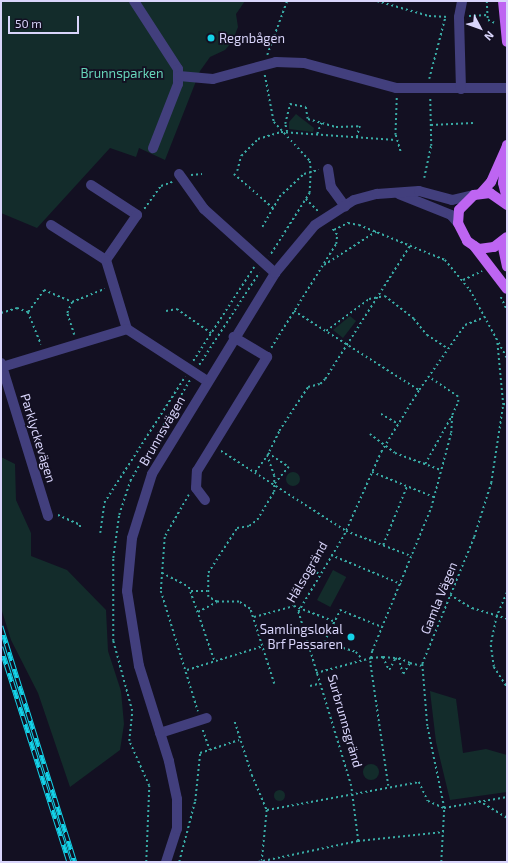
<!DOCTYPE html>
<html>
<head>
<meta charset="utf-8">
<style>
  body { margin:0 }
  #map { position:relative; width:508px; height:863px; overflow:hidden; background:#131022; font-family:"Exo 2",sans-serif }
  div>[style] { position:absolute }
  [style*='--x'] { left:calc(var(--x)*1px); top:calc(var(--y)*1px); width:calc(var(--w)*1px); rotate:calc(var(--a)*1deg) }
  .green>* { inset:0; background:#132c2b; transform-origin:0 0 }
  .round { border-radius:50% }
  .path>* { height:1.5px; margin-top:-0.75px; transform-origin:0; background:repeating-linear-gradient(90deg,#39aba5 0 2px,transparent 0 5px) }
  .minor>* { height:10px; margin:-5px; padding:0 5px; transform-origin:5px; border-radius:5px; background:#423f7d }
  .major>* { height:10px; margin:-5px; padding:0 5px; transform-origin:5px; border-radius:5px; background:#be65f2 }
  .rail>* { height:4.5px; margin-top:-2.25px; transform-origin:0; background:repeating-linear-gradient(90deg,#131022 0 9px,#14d2e8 0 18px); box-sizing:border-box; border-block:1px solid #14d2e8 }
  .dots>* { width:11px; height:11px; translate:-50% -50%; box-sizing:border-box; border:2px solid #131022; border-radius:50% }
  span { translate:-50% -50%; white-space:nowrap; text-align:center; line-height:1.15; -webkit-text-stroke:3.5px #131022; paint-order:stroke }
  .poi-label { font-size:13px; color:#d9d5fb }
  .left { translate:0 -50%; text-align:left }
  .right { translate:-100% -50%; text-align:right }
  .park-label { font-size:13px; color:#67d5ba }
  .street-label { font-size:13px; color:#d9d5fb }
  .frame { position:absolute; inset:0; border:2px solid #d9d5fb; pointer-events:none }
  .north { position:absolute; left:460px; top:8px; width:40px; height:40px; -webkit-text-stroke:3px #131022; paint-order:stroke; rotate:131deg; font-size:11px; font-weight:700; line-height:16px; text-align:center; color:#d9d5fb }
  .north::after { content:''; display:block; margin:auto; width:14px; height:18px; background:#d9d5fb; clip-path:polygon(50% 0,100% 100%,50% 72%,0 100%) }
  .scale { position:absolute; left:8px; top:16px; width:71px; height:18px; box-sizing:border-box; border:2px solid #d9d5fb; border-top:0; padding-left:5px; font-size:12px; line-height:14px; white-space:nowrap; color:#d9d5fb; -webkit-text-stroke:3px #131022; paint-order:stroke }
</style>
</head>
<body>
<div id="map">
  <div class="green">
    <div style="clip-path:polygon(1px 1px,245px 1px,236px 14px,238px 27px,232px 42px,225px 50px,210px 57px,200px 71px,165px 160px,139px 148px,136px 157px,110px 148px,37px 228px,1px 213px)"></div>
    <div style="clip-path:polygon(296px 114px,314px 128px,313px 132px,289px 129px,289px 122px)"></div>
    <div style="clip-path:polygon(350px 316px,356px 321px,343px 338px,333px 330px)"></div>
    <div style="clip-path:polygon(1px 457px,15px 464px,16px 500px,31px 533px,31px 556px,67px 570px,106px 610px,108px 651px,121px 691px,124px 724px,120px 750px,70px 787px,38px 693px,11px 640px,1px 608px)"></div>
    <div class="round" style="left:286px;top:472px;width:14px;height:14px"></div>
    <div style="left:333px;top:570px;width:15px;height:34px;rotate:28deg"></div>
    <div style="clip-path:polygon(430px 691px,456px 699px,463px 753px,486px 749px,507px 755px,507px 792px,450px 800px,436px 742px)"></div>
    <div class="round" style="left:363px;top:764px;width:16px;height:16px"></div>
    <div class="round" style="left:273.5px;top:789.5px;width:11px;height:11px"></div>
  </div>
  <div class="path">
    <div style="--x:377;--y:1;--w:54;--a:16.1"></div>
    <div style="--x:429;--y:16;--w:20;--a:3"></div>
    <div style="--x:487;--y:1;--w:19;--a:87"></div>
    <div style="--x:488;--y:20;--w:8;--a:23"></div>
    <div style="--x:469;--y:16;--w:19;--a:-3"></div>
    <div style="--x:267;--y:55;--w:58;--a:-69.7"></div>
    <div style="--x:265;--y:75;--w:48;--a:79.2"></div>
    <div style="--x:274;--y:122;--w:53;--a:47.3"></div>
    <div style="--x:310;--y:161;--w:10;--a:84"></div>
    <div style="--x:311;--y:171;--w:22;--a:93"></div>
    <div style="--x:310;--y:193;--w:75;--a:122.4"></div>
    <div style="--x:429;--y:79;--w:63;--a:-75.3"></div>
    <div style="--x:397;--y:98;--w:37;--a:92"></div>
    <div style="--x:396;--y:135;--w:19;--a:74"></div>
    <div style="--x:431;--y:125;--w:42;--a:-2.7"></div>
    <div style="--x:287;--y:132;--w:8;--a:-104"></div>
    <div style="--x:285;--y:124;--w:21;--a:-76"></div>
    <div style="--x:290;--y:104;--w:16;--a:11"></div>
    <div style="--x:306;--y:107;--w:12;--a:81"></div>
    <div style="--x:308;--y:119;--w:29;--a:16"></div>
    <div style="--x:336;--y:127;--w:24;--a:-2"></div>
    <div style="--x:360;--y:126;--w:12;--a:104"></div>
    <div style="--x:317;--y:134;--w:12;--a:-70"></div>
    <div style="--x:237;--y:171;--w:16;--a:-75"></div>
    <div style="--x:241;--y:156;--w:24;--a:-45"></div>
    <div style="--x:258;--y:139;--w:24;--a:-17"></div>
    <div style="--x:281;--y:132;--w:115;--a:4"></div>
    <div style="--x:234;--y:174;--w:52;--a:41.1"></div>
    <div style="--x:191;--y:175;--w:11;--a:-5"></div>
    <div style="--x:424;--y:178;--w:33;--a:-78"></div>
    <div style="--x:431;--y:146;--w:49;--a:-91.2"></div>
    <div style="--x:306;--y:199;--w:18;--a:45"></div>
    <div style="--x:144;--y:209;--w:29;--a:-54"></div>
    <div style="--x:161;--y:186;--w:12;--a:-20"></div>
    <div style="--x:262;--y:227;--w:34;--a:-60"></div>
    <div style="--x:279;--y:197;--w:34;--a:-43"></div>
    <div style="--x:304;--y:174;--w:15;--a:-16"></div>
    <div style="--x:334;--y:230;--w:16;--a:-27"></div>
    <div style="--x:348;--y:223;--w:11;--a:10"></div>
    <div style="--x:359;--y:225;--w:93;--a:22.1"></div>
    <div style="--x:445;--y:260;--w:39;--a:50"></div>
    <div style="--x:470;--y:290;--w:77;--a:61.4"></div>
    <div style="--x:324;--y:265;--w:63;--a:-32.7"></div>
    <div style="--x:463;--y:280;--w:21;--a:-25"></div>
    <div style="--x:501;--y:297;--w:14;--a:65"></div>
    <div style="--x:166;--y:311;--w:11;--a:-10"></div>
    <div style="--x:177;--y:309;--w:42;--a:35.2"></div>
    <div style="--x:294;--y:311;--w:148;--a:32.3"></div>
    <div style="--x:28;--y:312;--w:27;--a:-54"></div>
    <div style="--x:44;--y:290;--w:30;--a:23"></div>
    <div style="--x:1;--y:313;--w:17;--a:-17"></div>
    <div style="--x:17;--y:308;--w:12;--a:20"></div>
    <div style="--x:28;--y:312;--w:35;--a:68"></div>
    <div style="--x:326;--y:331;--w:54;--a:-36.7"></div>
    <div style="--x:369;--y:299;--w:16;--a:-11"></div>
    <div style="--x:385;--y:296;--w:37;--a:38"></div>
    <div style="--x:414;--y:319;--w:21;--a:51"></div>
    <div style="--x:427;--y:335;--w:24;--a:33"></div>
    <div style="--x:74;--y:335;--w:23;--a:-108"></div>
    <div style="--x:67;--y:313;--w:12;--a:-66"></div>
    <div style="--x:72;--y:302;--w:35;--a:-22"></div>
    <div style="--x:271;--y:348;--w:123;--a:-58"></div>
    <div style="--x:336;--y:244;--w:9;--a:-84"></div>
    <div style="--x:337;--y:235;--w:10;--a:-127"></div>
    <div style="--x:193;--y:361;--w:112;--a:-57"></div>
    <div style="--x:199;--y:365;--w:110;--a:-56.9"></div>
    <div style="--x:503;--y:405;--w:5;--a:-37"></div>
    <div style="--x:381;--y:414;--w:20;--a:30"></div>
    <div style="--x:370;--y:434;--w:31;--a:37"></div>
    <div style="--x:395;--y:453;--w:49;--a:20.3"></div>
    <div style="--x:221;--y:451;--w:148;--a:32.6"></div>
    <div style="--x:346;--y:531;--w:70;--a:21"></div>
    <div style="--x:268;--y:453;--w:25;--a:34"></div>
    <div style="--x:289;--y:467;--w:23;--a:130"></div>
    <div style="--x:425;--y:464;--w:54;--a:-61"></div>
    <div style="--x:255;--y:472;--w:20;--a:-53"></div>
    <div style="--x:372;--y:472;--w:67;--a:22"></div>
    <div style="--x:189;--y:495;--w:48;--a:119.7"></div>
    <div style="--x:165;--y:537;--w:54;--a:94.2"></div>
    <div style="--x:161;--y:591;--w:126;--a:72.9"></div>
    <div style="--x:58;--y:515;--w:24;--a:24"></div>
    <div style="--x:80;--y:525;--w:5;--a:79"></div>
    <div style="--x:100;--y:533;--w:30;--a:-82"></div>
    <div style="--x:104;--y:503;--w:150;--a:-57.3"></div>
    <div style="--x:383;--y:545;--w:64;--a:-67.9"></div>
    <div style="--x:331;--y:555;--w:76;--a:22.5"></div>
    <div style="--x:308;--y:567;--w:13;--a:32"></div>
    <div style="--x:162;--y:573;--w:30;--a:27"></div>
    <div style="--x:189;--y:587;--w:79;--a:70.9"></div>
    <div style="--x:191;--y:591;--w:16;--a:0"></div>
    <div style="--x:507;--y:593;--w:25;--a:113"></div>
    <div style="--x:497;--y:616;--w:30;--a:102"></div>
    <div style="--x:491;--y:645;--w:22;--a:82"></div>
    <div style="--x:494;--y:667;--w:24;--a:57"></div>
    <div style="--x:450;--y:595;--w:26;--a:31"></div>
    <div style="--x:472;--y:608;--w:37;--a:17"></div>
    <div style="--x:198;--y:612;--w:21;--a:-28"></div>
    <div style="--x:254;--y:617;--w:41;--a:-15.4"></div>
    <div style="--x:294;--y:606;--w:42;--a:21"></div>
    <div style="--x:324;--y:642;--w:36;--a:-63"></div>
    <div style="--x:340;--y:610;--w:45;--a:22"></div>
    <div style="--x:307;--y:646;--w:17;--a:-13"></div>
    <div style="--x:324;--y:642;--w:34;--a:17"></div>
    <div style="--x:356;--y:652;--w:9;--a:49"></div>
    <div style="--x:383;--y:657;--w:12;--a:5"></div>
    <div style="--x:399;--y:658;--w:12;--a:24"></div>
    <div style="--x:187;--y:670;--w:80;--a:-17.5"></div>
    <div style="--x:316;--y:673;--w:57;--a:-15.3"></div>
    <div style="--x:371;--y:658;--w:12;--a:-5"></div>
    <div style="--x:383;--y:657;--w:14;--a:65"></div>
    <div style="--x:389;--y:670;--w:13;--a:-61"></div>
    <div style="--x:395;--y:659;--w:4;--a:-14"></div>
    <div style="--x:399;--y:658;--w:16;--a:76"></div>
    <div style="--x:403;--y:674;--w:13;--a:-58"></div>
    <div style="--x:410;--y:663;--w:12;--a:14"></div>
    <div style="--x:274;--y:684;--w:79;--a:-107.7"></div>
    <div style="--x:250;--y:609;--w:13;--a:-148"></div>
    <div style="--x:239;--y:602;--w:22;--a:180"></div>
    <div style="--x:217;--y:602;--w:10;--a:-151"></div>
    <div style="--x:208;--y:597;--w:24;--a:-90"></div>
    <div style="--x:208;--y:573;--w:54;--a:-57.2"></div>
    <div style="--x:237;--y:528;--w:12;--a:-9"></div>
    <div style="--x:249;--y:526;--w:10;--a:-37"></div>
    <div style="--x:257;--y:520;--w:33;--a:-59"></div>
    <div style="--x:274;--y:492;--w:16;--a:-90"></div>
    <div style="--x:274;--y:476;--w:21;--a:-109"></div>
    <div style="--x:267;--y:456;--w:28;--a:-64"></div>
    <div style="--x:279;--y:431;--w:53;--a:-56.6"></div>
    <div style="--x:308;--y:387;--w:12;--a:-14"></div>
    <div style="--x:320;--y:384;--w:7;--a:-45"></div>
    <div style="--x:325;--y:379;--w:160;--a:-57.5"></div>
    <div style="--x:310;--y:686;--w:8;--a:-14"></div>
    <div style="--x:235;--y:722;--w:56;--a:72.2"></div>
    <div style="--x:252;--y:775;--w:38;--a:67"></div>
    <div style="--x:267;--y:810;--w:51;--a:95.6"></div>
    <div style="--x:203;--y:730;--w:21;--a:71"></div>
    <div style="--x:388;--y:786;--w:124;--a:-98.3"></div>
    <div style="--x:370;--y:663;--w:12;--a:-81"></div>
    <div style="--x:372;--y:651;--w:155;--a:-67.6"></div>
    <div style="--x:431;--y:508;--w:78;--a:-75.1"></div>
    <div style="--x:451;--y:433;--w:18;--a:-87"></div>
    <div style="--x:452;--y:415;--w:14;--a:-65"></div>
    <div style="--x:458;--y:402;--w:5;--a:-90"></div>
    <div style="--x:458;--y:397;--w:36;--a:-146"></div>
    <div style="--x:479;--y:801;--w:33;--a:31"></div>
    <div style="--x:267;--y:810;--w:155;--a:-10.4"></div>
    <div style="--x:419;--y:782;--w:21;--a:65"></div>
    <div style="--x:428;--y:801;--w:17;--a:24"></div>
    <div style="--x:444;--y:808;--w:64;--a:-9.9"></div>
    <div style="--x:358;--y:841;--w:55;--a:-97.3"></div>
    <div style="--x:351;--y:786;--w:182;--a:-106.9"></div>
    <div style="--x:298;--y:612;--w:90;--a:-59.1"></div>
    <div style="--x:344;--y:535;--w:91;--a:-66"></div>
    <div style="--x:381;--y:452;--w:73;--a:-58.5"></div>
    <div style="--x:419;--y:390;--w:80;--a:-54.7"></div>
    <div style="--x:465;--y:325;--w:22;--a:-22"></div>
    <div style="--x:146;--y:862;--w:76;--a:-87.7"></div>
    <div style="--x:149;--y:786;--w:49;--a:-114"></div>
    <div style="--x:129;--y:741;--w:30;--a:-84"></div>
    <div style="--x:132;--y:711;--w:73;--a:-105.2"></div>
    <div style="--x:113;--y:641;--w:83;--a:-90"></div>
    <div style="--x:113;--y:558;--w:43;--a:-82.1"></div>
    <div style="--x:119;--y:515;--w:36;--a:-72"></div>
    <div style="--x:130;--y:481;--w:117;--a:-59.3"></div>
    <div style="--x:179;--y:862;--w:63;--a:-75.3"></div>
    <div style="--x:195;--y:801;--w:48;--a:-84.1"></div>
    <div style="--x:200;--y:753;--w:41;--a:-18.4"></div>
    <div style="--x:258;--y:862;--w:102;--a:-11.9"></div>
    <div style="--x:358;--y:841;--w:86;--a:-6"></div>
    <div style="--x:441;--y:862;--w:54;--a:-86.8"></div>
    <div style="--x:444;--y:808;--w:84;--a:-101.7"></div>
    <div style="--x:427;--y:726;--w:62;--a:-94.6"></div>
    <div style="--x:422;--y:664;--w:137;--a:-67.7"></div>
    <div style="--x:474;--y:537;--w:57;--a:-72.5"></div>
    <div style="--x:491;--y:483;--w:79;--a:-81.3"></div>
    <div style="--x:503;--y:405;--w:63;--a:-95.4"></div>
  </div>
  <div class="minor">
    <div style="--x:134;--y:1;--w:81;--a:57.1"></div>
    <div style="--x:178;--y:69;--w:15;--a:90"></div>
    <div style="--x:178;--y:84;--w:69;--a:111.3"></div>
    <div style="--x:179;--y:76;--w:34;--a:5"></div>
    <div style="--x:213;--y:79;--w:65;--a:-15.1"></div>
    <div style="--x:276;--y:62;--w:28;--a:2"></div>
    <div style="--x:304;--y:63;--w:95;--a:15.2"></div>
    <div style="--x:396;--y:88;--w:111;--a:0"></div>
    <div style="--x:461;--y:89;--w:72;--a:-91.6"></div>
    <div style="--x:459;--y:17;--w:16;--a:-79"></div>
    <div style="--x:328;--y:169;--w:18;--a:81"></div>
    <div style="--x:331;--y:187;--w:24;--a:54"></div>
    <div style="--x:179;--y:174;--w:43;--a:54.5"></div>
    <div style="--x:204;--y:209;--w:96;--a:42"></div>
    <div style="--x:91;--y:185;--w:55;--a:33.1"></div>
    <div style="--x:137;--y:215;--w:55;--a:124.6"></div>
    <div style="--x:399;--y:194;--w:56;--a:22"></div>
    <div style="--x:451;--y:215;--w:11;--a:49"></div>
    <div style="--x:51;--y:225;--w:65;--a:32.5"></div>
    <div style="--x:106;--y:260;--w:72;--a:73.1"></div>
    <div style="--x:127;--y:329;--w:95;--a:33"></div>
    <div style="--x:1;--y:363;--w:160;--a:72.9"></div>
    <div style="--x:2;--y:367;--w:131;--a:-16.9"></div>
    <div style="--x:205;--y:500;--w:15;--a:-127"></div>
    <div style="--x:196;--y:488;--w:17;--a:-87"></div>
    <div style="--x:197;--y:471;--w:134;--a:-58.4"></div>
    <div style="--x:267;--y:357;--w:39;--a:-149"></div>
    <div style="--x:160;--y:733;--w:49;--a:-17.7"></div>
    <div style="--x:166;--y:862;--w:35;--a:-72"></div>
    <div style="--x:177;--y:829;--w:30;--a:-90"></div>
    <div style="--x:177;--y:799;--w:39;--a:-102"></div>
    <div style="--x:169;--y:761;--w:100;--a:-107.5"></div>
    <div style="--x:139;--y:666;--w:76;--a:-99.1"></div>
    <div style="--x:127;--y:591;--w:53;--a:-84.6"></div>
    <div style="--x:132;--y:538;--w:67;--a:-72.6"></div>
    <div style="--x:152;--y:474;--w:236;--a:-58.5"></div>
    <div style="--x:275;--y:273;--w:62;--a:-50.2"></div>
    <div style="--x:315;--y:225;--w:46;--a:-32.7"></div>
    <div style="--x:354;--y:200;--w:24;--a:-15"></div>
    <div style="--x:377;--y:194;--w:42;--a:-4.1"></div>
    <div style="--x:419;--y:191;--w:34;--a:15"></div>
    <div style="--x:452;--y:200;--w:23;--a:-13"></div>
  </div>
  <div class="major">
    <div style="--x:503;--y:1;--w:41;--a:84.4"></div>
    <div style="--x:507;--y:145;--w:38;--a:96"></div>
    <div style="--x:503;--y:183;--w:16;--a:76"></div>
    <div style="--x:481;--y:193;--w:15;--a:-48"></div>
    <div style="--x:491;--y:182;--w:39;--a:-66"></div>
    <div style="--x:507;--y:205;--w:21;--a:-145"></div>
    <div style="--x:490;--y:193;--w:16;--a:173"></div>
    <div style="--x:474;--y:195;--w:21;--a:135"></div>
    <div style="--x:459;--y:210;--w:13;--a:94"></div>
    <div style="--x:458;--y:223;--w:20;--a:63"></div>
    <div style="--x:467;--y:241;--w:14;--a:34"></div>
    <div style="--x:479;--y:249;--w:15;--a:-8"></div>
    <div style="--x:494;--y:247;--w:16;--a:-38"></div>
    <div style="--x:502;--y:243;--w:24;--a:78"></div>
    <div style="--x:474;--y:246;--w:54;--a:52.5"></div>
  </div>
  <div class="rail">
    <div style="--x:1;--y:626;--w:247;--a:72.6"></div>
    <div style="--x:1;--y:647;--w:225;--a:72.4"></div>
  </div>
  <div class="dots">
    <div style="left:211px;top:38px;background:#14d2e8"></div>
    <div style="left:351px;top:637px;background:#14d2e8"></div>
  </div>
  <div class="poi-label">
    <span class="left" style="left:219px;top:38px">Regnbågen</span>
    <span class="right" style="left:343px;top:637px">Samlingslokal<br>Brf Passaren</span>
  </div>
  <div class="park-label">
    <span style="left:122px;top:73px">Brunnsparken</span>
  </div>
  <div class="street-label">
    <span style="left:162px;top:431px;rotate:-60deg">Brunnsvägen</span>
    <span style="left:38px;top:438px;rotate:73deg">Parklyckevägen</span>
    <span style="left:307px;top:572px;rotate:-60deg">Hälsogränd</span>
    <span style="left:439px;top:598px;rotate:-68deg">Gamla Vägen</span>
    <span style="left:345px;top:721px;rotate:74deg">Surbrunnsgränd</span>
  </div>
  <div class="frame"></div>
  <div class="north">N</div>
  <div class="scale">50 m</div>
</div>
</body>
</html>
